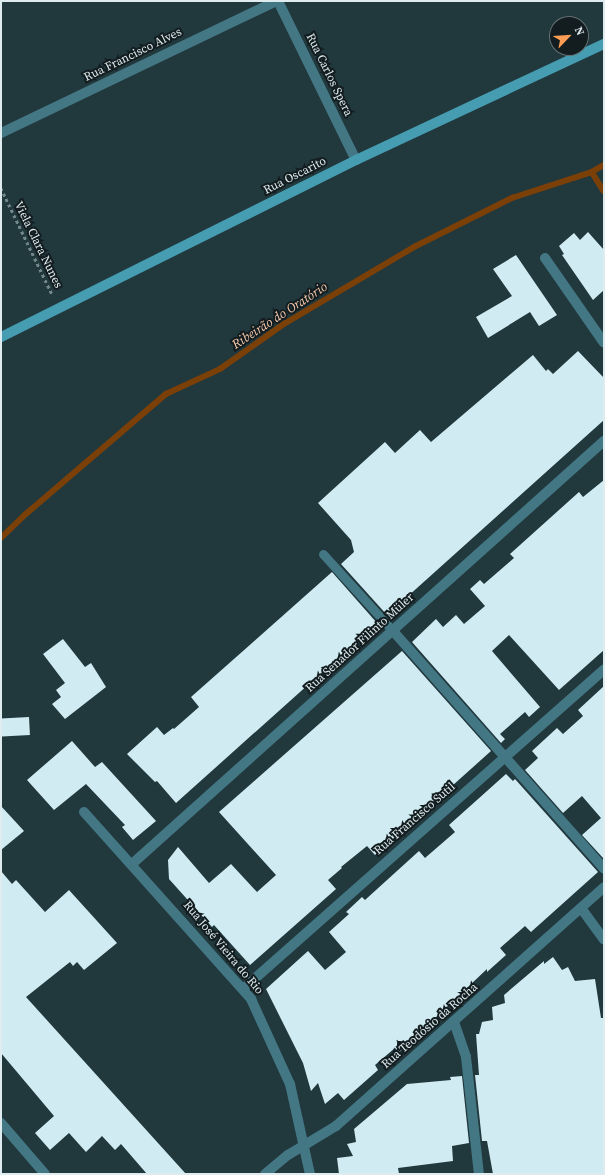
<!DOCTYPE html>
<html>
<head>
<meta charset="utf-8">
<style>
  body { margin:0 }
  #map { position:relative; width:605px; height:1175px; overflow:hidden; background:#21383d; font-family:"Source Serif 4",serif }
  div>[style] { position:absolute }
  [style*='--x'] { left:calc(var(--x)*1px); top:calc(var(--y)*1px); width:calc(var(--w)*1px); rotate:calc(var(--a)*1deg) }
  .stream>* { height:5.5px; margin:-2.75px; padding:0 2.75px; transform-origin:2.75px; border-radius:2.75px; background:#7b3f08 }
  .building>* { inset:0; background:#d0ebf2; transform-origin:0 0 }
  .path>* { height:2.5px; margin-top:-1.25px; transform-origin:0; background:repeating-linear-gradient(90deg,#74878b 0 3px,transparent 0 6px) }
  .lane>* { height:9px; margin:-4.5px; padding:0 4.5px; transform-origin:4.5px; border-radius:4.5px; background:#447784 }
  .street>* { height:10px; margin:-5px; padding:0 5px; transform-origin:5px; border-radius:5px; background:#447784 }
  .secondary>* { height:10px; margin:-5px; padding:0 5px; transform-origin:5px; border-radius:5px; background:#469db1 }
  span { translate:-50% -50%; white-space:nowrap; text-align:center; line-height:1.15; -webkit-text-stroke:4px #131d20; paint-order:stroke }
  .street-label { font-size:12px; color:#deecef }
  .water-label { font-size:13px; color:#f7cbad; font-style:italic }
  .frame { position:absolute; inset:0; border:2px solid #deecef; pointer-events:none }
  .north { position:absolute; left:549px; top:16px; width:40px; height:40px; box-sizing:border-box; background:#131d20; border:1px solid #647073; border-radius:50%; rotate:65deg; font-size:11px; font-weight:700; line-height:16px; text-align:center; color:#deecef }
  .north::after { content:''; display:block; margin:auto; width:14px; height:18px; background:#fd9d55; clip-path:polygon(50% 0,100% 100%,50% 72%,0 100%) }
</style>
</head>
<body>
<div id="map">
  <div class="stream">
    <div style="--x:592;--y:172;--w:22;--a:58"></div>
    <div style="--x:1;--y:538;--w:35;--a:-44"></div>
    <div style="--x:26;--y:514;--w:184;--a:-40.6"></div>
    <div style="--x:166;--y:394;--w:60;--a:-24.8"></div>
    <div style="--x:220;--y:369;--w:78;--a:-35.1"></div>
    <div style="--x:284;--y:324;--w:151;--a:-30.6"></div>
    <div style="--x:414;--y:247;--w:110;--a:-26.6"></div>
    <div style="--x:512;--y:198;--w:84;--a:-18"></div>
    <div style="--x:592;--y:172;--w:14;--a:-30"></div>
  </div>
  <div class="building">
    <div style="clip-path:polygon(588px 232px,604px 250px,604px 290px,593px 300px,562px 255px,564px 254px,559px 246px,574px 233px,580px 240px)"></div>
    <div style="clip-path:polygon(516px 255px,557px 315px,539px 326px,530px 312px,488px 338px,476px 317px,512px 296px,493px 269px)"></div>
    <div style="clip-path:polygon(578px 351px,604px 378px,604px 420px,387px 615px,341px 564px,354px 552px,351px 540px,318px 503px,385px 442px,395px 453px,420px 430px,431px 442px,533px 355px,546px 371px,548px 369px,553px 374px)"></div>
    <div style="clip-path:polygon(604px 480px,604px 650px,559px 690px,509px 635px,492px 651px,540px 707px,529px 717px,525px 712px,500px 734px,505px 739px,501px 743px,412px 642px,436px 619px,443px 627px,456px 615px,464px 624px,485px 606px,470px 589px,480px 580px,484px 584px,514px 558px,510px 554px,579px 492px,583px 497px)"></div>
    <div style="clip-path:polygon(332px 572px,377px 623px,176px 803px,157px 781px,155px 782px,127px 754px,157px 727px,164px 735px,173px 728px,174px 729px,199px 707px,191px 697px)"></div>
    <div style="clip-path:polygon(63px 639px,85px 667px,91px 663px,106px 687px,65px 719px,52px 704px,61px 697px,56px 690px,65px 683px,43px 654px)"></div>
    <div style="clip-path:polygon(402px 651px,491px 751px,375px 855px,367px 846px,341px 867px,342px 868px,328px 880px,336px 889px,250px 965px,214px 925px,212px 927px,169px 879px,168px 860px,178px 847px,209px 883px,231px 864px,257px 892px,276px 875px,219px 812px)"></div>
    <div style="clip-path:polygon(604px 686px,604px 859px,582px 835px,601px 818px,582px 796px,563px 813px,525px 770px,538px 758px,532px 751px,557px 728px,563px 734px,583px 716px,578px 710px)"></div>
    <div style="left:29px;top:717px;width:18px;height:28px;rotate:87deg"></div>
    <div style="clip-path:polygon(72px 741px,95px 767px,102px 762px,156px 821px,133px 840px,122px 827px,125px 825px,86px 784px,54px 810px,27px 780px)"></div>
    <div style="clip-path:polygon(506px 774px,513px 781px,515px 779px,598px 872px,531px 932px,525px 926px,500px 948px,506px 955px,487px 972px,487px 969px,399px 1052px,395px 1048px,375px 1065px,378px 1070px,344px 1100px,338px 1093px,325px 1104px,318px 1083px,311px 1091px,303px 1063px,266px 989px,308px 951px,325px 970px,346px 952px,329px 932px,349px 914px,346px 912px,362px 897px,365px 900px,419px 851px,425px 858px,455px 832px,449px 825px)"></div>
    <div style="clip-path:polygon(1px 806px,24px 831px,1px 850px)"></div>
    <div style="clip-path:polygon(1px 871px,12px 884px,16px 880px,45px 912px,69px 890px,117px 943px,84px 970px,77px 962px,73px 966px,70px 962px,26px 997px,186px 1174px,147px 1174px,121px 1144px,115px 1150px,102px 1136px,86px 1152px,69px 1133px,50px 1150px,35px 1133px,54px 1116px,1px 1053px)"></div>
    <div style="clip-path:polygon(553px 957px,562px 970px,568px 967px,575px 981px,595px 979px,601px 1018px,604px 1018px,604px 1174px,493px 1174px,487px 1141px,482px 1141px,475px 1075px,479px 1075px,476px 1034px,479px 1034px,482px 1022px,493px 1020px,492px 1007px,505px 1003px,504px 995px,544px 961px,544px 964px)"></div>
    <div style="clip-path:polygon(462px 1076px,469px 1143px,452px 1146px,453px 1161px,398px 1168px,399px 1174px,339px 1174px,337px 1158px,353px 1156px,347px 1144px,356px 1142px,354px 1129px,407px 1084px,451px 1080px,450px 1077px)"></div>
  </div>
  <div class="path">
    <div style="--x:1;--y:188;--w:120;--a:64.3"></div>
  </div>
  <div class="lane">
    <div style="--x:323;--y:554;--w:104;--a:47.7"></div>
  </div>
  <div class="street">
    <div style="--x:278;--y:1;--w:177;--a:63.9"></div>
    <div style="--x:1;--y:133;--w:305;--a:-25.6"></div>
    <div style="--x:545;--y:258;--w:103;--a:55.2"></div>
    <div style="--x:393;--y:631;--w:318;--a:48.4"></div>
    <div style="--x:84;--y:812;--w:251;--a:48.2"></div>
    <div style="--x:251;--y:999;--w:94;--a:65.4"></div>
    <div style="--x:290;--y:1084;--w:92;--a:77.5"></div>
    <div style="--x:132;--y:864;--w:634;--a:-41.87"></div>
    <div style="--x:581;--y:908;--w:39;--a:54"></div>
    <div style="--x:243;--y:989;--w:482;--a:-41.5"></div>
    <div style="--x:454;--y:1022;--w:37;--a:71"></div>
    <div style="--x:466;--y:1057;--w:118;--a:83.7"></div>
    <div style="--x:1;--y:1123;--w:67;--a:49.2"></div>
    <div style="--x:265;--y:1174;--w:30;--a:-40"></div>
    <div style="--x:288;--y:1155;--w:56;--a:-31.1"></div>
    <div style="--x:336;--y:1126;--w:359;--a:-41.7"></div>
  </div>
  <div class="secondary">
    <div style="--x:1;--y:337;--w:397;--a:-26.5"></div>
    <div style="--x:356;--y:160;--w:274;--a:-25.1"></div>
  </div>
  <div class="street-label">
    <span style="left:133px;top:55px;rotate:-26deg">Rua Francisco Alves</span>
    <span style="left:329px;top:75px;rotate:64deg">Rua Carlos Spera</span>
    <span style="left:295px;top:176px;rotate:-27deg">Rua Oscarito</span>
    <span style="left:38px;top:245px;rotate:64deg">Viela Clara Nunes</span>
    <span style="left:360px;top:643px;rotate:-42deg">Rua Senador Filinto Müler</span>
    <span style="left:415px;top:819px;rotate:-41deg">Rua Francisco Sutil</span>
    <span style="left:223px;top:948px;rotate:50deg">Rua José Vieira do Rio</span>
    <span style="left:430px;top:1026px;rotate:-41deg">Rua Teodósio da Rocha</span>
  </div>
  <div class="water-label">
    <span style="left:280px;top:316px;rotate:-33deg">Ribeirão do Oratório</span>
  </div>
  <div class="frame"></div>
  <div class="north">N</div>
</div>
</body>
</html>
